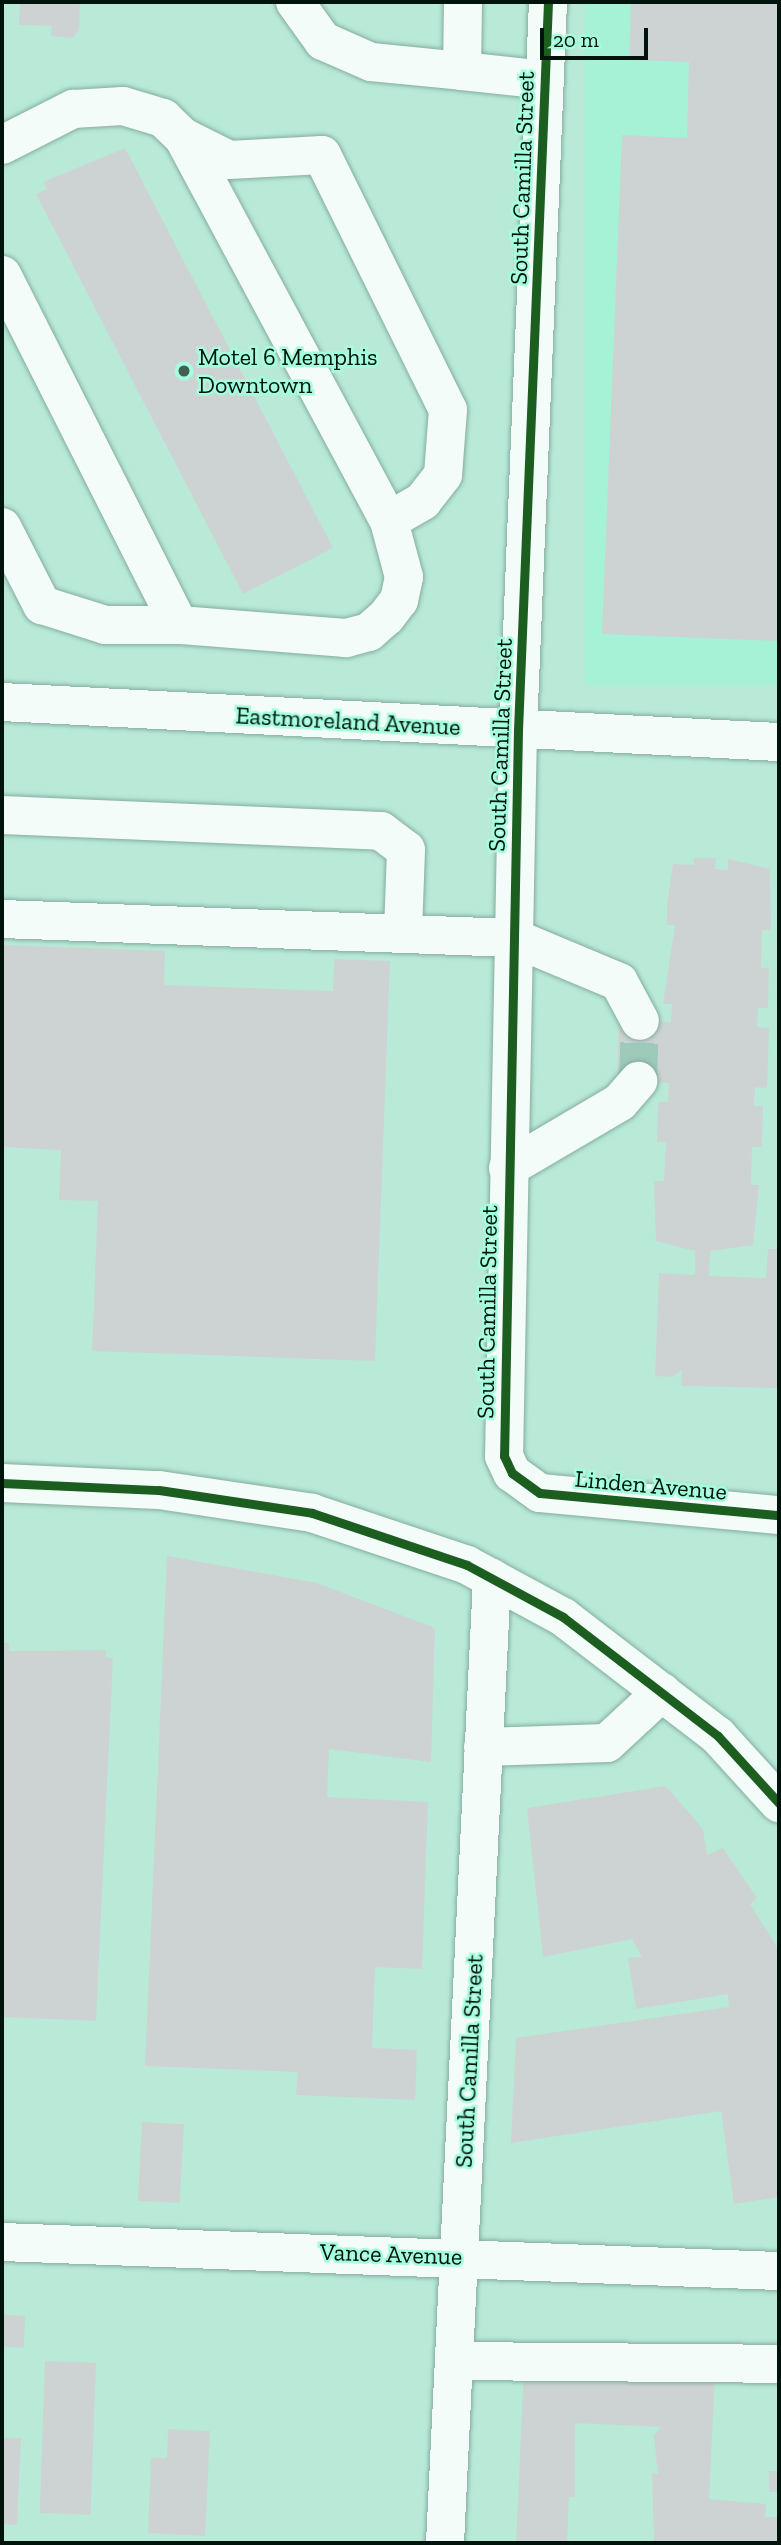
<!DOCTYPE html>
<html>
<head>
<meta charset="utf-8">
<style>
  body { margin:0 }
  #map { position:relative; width:781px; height:2545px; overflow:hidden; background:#b9ead8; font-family:"Zilla Slab",serif }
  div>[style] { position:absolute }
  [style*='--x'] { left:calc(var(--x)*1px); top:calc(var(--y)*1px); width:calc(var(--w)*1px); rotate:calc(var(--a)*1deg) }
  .built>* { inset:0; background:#a5f2d6; transform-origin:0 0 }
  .building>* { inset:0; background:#cdd3d3; transform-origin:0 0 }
  .minor-tunnel>* { height:38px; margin-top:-19px; transform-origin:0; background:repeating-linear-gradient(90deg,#9dcab9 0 38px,transparent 0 57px) }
  .roads { filter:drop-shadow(0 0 2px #85ad9f) drop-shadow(0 0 2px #85ad9f) }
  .minor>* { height:38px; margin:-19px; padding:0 19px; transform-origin:19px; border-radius:19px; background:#f4fcf9 }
  .major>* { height:38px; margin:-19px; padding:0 19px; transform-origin:19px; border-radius:19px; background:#f4fcf9 }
  .cycleway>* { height:9px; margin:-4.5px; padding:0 4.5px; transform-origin:4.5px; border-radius:4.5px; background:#1b5e20 }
  .dots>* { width:19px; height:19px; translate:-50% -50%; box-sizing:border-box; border:4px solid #a5fedd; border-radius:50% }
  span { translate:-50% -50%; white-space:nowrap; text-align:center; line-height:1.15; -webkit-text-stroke:5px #a5fedd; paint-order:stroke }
  .street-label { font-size:24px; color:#00140c }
  .poi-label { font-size:24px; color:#00140c }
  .left { translate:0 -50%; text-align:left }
  .frame { position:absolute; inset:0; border:4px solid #00140c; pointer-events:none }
  .scale { position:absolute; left:540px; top:28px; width:108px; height:32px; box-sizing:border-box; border:4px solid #00140c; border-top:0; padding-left:9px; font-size:21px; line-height:24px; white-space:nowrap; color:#00140c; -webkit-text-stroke:5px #a5fedd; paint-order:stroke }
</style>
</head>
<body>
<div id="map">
  <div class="built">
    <div style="left:585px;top:2px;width:194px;height:683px"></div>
  </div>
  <div class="building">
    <div style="clip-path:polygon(20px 2px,80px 2px,79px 29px,73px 38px,51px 36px,52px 26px,19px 25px)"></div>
    <div style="clip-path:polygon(631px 2px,779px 2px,779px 641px,602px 634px,622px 135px,687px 138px,689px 62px,629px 60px)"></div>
    <div style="clip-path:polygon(125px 148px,333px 548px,243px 594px,36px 194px,47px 189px,43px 182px)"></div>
    <div style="clip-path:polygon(694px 858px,716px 858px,715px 869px,728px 870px,728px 859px,770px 869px,771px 930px,762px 930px,761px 968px,769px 968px,768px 1008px,758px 1008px,757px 1027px,769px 1028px,767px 1088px,755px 1087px,754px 1106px,763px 1106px,762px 1147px,752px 1147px,751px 1185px,759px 1185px,753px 1245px,710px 1251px,709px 1276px,766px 1278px,768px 1249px,779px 1249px,779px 1388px,681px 1386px,682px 1369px,673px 1377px,655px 1376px,659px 1273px,695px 1275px,695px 1251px,656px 1241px,654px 1181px,664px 1181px,666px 1142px,657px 1142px,658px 1102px,668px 1102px,669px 1083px,617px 1081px,619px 1020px,671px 1022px,672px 1004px,663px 1004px,675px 925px,667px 925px,667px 904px,673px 864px,694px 865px)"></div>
    <div style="clip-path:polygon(2px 945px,165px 951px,164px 985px,333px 991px,334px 959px,390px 961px,375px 1361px,92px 1351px,98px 1201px,59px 1200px,61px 1150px,2px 1147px)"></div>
    <div style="clip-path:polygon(167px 1556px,317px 1583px,435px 1628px,431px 1762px,329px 1749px,327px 1797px,428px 1802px,422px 1969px,375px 1967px,372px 2048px,417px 2050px,415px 2100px,296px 2095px,298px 2072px,145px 2066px)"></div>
    <div style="clip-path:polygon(2px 1643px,9px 1643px,9px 1651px,106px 1650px,105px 1657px,113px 1658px,96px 2021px,2px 2017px)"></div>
    <div style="clip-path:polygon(666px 1786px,703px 1829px,707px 1855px,723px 1848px,757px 1898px,750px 1904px,779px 1950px,779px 2197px,734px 2204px,721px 2111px,511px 2143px,516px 2038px,729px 2007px,728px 1994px,636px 2009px,628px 1958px,642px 1957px,632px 1939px,543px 1957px,527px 1808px)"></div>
    <div style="left:142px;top:2122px;width:42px;height:79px;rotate:3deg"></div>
    <div style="left:2px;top:2315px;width:23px;height:32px;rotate:2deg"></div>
    <div style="left:45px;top:2361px;width:51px;height:152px;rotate:2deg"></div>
    <div style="clip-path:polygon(524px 2367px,715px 2376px,709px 2499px,766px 2504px,765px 2517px,779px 2517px,779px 2543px,654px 2543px,652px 2473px,658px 2474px,654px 2436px,661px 2427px,575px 2423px,575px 2497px,569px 2497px,567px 2543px,516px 2543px)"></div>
    <div style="clip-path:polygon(168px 2429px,210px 2431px,205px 2536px,148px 2533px,151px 2458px,167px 2458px)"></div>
    <div style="clip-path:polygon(2px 2438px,21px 2438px,17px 2525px,2px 2524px)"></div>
    <div style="left:769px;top:2471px;width:10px;height:21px"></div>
  </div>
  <div class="minor-tunnel">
    <div style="--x:638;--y:1081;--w:60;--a:-88.1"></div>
  </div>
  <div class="roads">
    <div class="minor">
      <div style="--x:295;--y:2;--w:48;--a:54.3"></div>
      <div style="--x:323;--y:41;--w:52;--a:23.6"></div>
      <div style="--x:371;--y:62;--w:91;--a:5.6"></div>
      <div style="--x:463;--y:2;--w:69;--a:90.8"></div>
      <div style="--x:462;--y:71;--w:83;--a:6.2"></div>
      <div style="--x:548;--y:2;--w:729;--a:92.36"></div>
      <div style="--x:518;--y:730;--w:726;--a:91.1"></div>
      <div style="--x:504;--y:1456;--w:19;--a:65"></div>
      <div style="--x:512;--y:1473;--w:34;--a:36"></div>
      <div style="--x:540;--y:1493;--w:240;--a:5.3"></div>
      <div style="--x:183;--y:137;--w:440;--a:61.8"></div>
      <div style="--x:2;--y:145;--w:80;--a:-26.9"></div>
      <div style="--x:73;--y:109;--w:50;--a:-3.4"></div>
      <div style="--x:123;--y:106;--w:42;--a:16.7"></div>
      <div style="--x:163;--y:118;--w:28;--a:44"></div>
      <div style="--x:183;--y:137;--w:51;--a:26.6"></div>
      <div style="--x:229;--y:160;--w:93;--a:-3.1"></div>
      <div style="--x:322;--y:155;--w:284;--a:63.7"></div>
      <div style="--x:448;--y:410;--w:65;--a:94.4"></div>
      <div style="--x:443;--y:475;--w:33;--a:128"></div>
      <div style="--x:423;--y:501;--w:39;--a:150"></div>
      <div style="--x:389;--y:521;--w:58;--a:75"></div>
      <div style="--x:404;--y:577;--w:24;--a:102"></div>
      <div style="--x:399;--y:600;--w:21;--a:127"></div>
      <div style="--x:386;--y:617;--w:23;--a:139"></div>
      <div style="--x:369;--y:632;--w:24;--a:165"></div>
      <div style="--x:346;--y:638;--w:168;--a:-175.5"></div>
      <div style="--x:179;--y:625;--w:392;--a:-116.8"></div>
      <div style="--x:2;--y:527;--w:88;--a:62.9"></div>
      <div style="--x:42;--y:605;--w:66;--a:17.6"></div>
      <div style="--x:105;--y:625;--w:74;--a:0"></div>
      <div style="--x:2;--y:702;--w:778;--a:2.95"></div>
      <div style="--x:2;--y:815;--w:379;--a:2.4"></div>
      <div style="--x:381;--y:831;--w:31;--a:37"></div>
      <div style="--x:406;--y:850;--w:83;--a:92.1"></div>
      <div style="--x:2;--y:919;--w:512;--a:2.13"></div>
      <div style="--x:514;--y:938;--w:114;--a:22.7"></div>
      <div style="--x:619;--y:982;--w:44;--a:61.7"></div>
      <div style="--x:508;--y:1168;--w:130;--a:-30.5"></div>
      <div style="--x:620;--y:1102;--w:28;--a:-49"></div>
      <div style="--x:483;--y:1747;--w:124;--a:-1.8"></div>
      <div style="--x:607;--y:1743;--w:75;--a:-42.8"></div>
      <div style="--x:2;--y:2242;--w:778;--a:2.14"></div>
      <div style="--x:455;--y:2361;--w:324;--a:0.5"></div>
      <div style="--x:445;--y:2543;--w:966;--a:-87.21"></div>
    </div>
    <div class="major">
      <div style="--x:2;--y:1483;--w:157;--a:2.6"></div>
      <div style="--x:159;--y:1490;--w:155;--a:8.5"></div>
      <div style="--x:312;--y:1513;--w:163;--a:18.5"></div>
      <div style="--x:467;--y:1565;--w:109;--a:28.4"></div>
      <div style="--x:563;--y:1617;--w:195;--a:37.5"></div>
      <div style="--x:718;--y:1736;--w:91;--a:47.7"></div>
    </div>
  </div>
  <div class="cycleway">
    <div style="--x:548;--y:2;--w:729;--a:92.36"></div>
    <div style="--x:518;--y:730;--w:726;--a:91.1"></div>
    <div style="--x:504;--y:1456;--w:19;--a:65"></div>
    <div style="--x:512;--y:1473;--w:34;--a:36"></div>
    <div style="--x:540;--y:1493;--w:240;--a:5.3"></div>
    <div style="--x:2;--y:1483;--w:157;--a:2.6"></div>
    <div style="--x:159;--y:1490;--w:155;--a:8.5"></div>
    <div style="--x:312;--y:1513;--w:163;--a:18.5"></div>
    <div style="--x:467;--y:1565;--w:109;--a:28.4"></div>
    <div style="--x:563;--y:1617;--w:195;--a:37.5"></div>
    <div style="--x:718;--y:1736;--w:91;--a:47.7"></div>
  </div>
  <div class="dots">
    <div style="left:184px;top:371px;background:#415f53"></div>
  </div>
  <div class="street-label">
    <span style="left:522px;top:178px;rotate:-88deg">South Camilla Street</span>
    <span style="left:348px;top:721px;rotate:3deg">Eastmoreland Avenue</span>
    <span style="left:500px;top:745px;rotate:-88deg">South Camilla Street</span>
    <span style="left:487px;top:1312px;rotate:-89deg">South Camilla Street</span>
    <span style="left:651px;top:1485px;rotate:5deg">Linden Avenue</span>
    <span style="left:469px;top:2061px;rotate:-87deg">South Camilla Street</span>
    <span style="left:391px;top:2254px;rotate:2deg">Vance Avenue</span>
  </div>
  <div class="poi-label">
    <span class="left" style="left:198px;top:371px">Motel 6 Memphis<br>Downtown</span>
  </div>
  <div class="frame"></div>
  <div class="scale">20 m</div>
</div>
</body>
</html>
